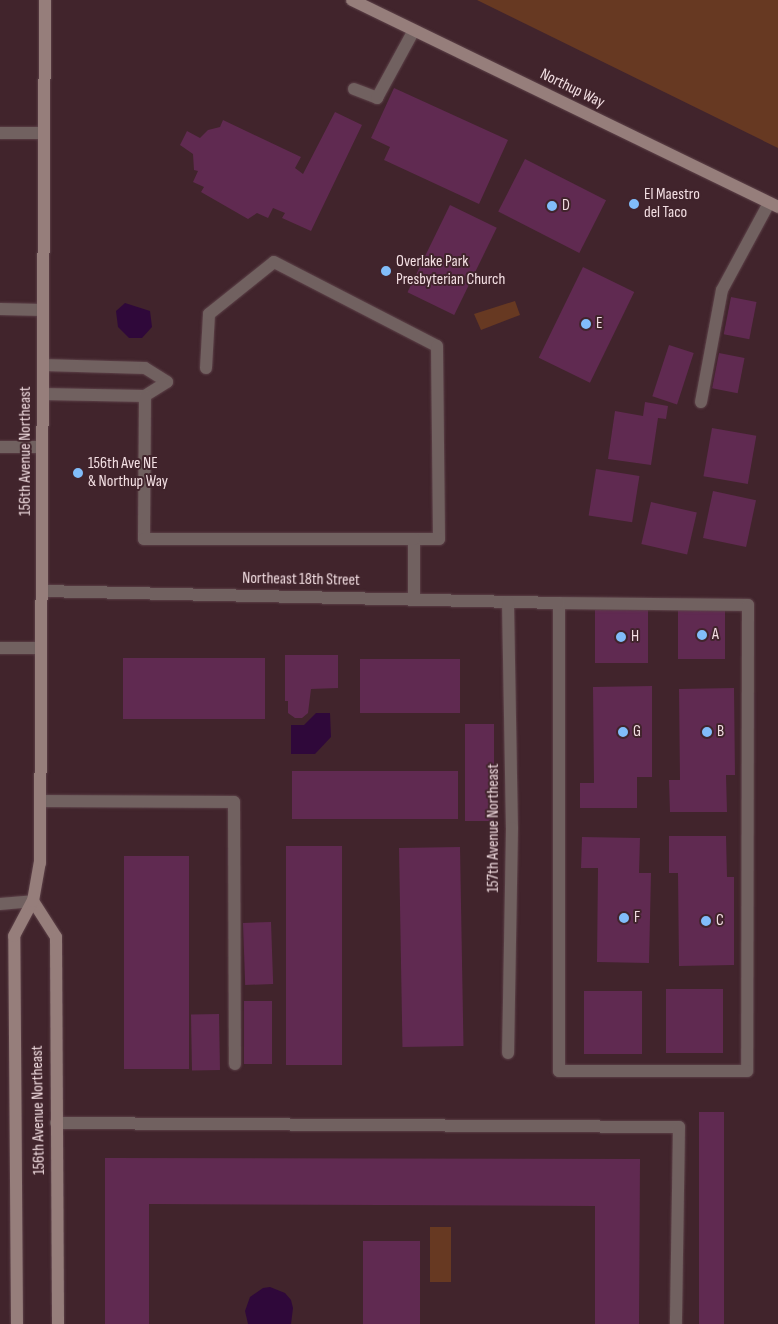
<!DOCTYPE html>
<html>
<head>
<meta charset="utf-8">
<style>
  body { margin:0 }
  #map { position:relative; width:778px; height:1324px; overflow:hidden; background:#41242c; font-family:"Sofia Sans Condensed",sans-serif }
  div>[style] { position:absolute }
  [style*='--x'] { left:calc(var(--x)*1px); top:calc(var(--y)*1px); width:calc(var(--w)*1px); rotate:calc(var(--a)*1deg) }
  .green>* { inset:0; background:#673922; transform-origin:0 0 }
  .water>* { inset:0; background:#2f083a }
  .building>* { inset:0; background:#602a51; transform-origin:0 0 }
  .roads { filter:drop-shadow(0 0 1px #5d4249) drop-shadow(0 0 1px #5d4249) }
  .lane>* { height:12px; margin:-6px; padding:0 6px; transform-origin:6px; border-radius:6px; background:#716160 }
  .street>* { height:12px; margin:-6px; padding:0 6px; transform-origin:6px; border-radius:6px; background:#716160 }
  .secondary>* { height:12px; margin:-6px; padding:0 6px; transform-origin:6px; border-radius:6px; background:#967e7b }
  .dots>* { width:14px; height:14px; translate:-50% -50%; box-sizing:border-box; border:2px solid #41242c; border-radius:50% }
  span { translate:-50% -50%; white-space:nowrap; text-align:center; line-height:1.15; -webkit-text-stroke:4px #41242c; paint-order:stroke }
  .street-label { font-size:16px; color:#f3dfe3 }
  .poi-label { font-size:16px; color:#f3dfe3 }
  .left { translate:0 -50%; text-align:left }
</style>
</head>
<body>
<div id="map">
  <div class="green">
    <div style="clip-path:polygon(477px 0,778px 0,778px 148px)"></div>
    <div style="clip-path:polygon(515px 301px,520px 315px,481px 330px,474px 314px)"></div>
    <div style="left:430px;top:1227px;width:21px;height:55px"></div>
  </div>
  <div class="water">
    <div style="clip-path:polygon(125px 303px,150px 311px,152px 327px,142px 338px,129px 338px,118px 327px,116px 311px)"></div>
    <div style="clip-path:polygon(316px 713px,330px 713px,331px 737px,315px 754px,291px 754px,291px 725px,304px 725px)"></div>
    <div style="clip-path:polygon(270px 1287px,285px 1293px,291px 1300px,293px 1308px,291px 1324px,248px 1324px,245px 1311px,250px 1297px,263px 1288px)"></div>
  </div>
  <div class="building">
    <div style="clip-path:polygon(394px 88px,508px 140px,479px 204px,384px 160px,390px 147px,371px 138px)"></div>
    <div style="clip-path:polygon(335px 112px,362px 125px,311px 231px,282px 218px,285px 213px,273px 208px,268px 218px,257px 213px,248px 219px,201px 192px,204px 187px,193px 182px,198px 171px,194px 170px,193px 154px,180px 145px,187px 131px,200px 138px,208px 130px,220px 127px,223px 120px,301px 157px,295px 168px,303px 174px)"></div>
    <div style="left:525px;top:159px;width:91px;height:59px;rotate:27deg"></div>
    <div style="left:450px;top:205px;width:52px;height:97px;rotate:26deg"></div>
    <div style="left:583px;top:267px;width:57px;height:101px;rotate:26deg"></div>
    <div style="left:731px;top:297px;width:26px;height:38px;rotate:11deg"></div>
    <div style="left:669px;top:345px;width:26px;height:54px;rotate:18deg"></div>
    <div style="left:719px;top:353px;width:26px;height:36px;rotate:11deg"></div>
    <div style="clip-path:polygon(645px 402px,668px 406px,666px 419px,658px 418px,651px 465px,608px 459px,615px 411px,643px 416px)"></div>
    <div style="left:712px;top:428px;width:45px;height:49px;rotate:10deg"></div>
    <div style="left:596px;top:469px;width:44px;height:47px;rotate:9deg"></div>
    <div style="left:713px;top:491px;width:44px;height:48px;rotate:12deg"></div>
    <div style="left:651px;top:502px;width:47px;height:43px;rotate:13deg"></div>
    <div style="left:595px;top:610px;width:53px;height:53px"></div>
    <div style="left:725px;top:610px;width:49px;height:47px;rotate:90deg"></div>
    <div style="clip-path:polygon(285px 655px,338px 655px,338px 688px,311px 689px,308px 713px,302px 718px,295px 718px,288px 713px,288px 701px,285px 701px)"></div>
    <div style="left:265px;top:658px;width:61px;height:142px;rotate:90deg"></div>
    <div style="left:360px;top:659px;width:100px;height:54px"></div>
    <div style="clip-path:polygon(652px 686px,652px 777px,637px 777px,637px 808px,580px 808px,580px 783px,594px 783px,593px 687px)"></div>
    <div style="clip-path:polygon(734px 688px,735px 775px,726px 775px,727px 812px,670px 812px,669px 780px,680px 780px,679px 689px)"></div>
    <div style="left:465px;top:724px;width:29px;height:97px"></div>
    <div style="left:458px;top:771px;width:48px;height:166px;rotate:90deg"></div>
    <div style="clip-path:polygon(669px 836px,726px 836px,727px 877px,734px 877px,734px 965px,679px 966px,678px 873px,669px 873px)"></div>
    <div style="clip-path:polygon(582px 837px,640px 838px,639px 873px,651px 873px,649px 963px,597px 962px,598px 868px,581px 868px)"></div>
    <div style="left:342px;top:846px;width:219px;height:56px;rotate:90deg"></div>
    <div style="left:460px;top:847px;width:199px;height:61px;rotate:89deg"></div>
    <div style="left:124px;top:856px;width:65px;height:213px"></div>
    <div style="left:271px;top:922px;width:62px;height:28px;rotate:88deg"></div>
    <div style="left:723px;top:989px;width:64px;height:57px;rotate:90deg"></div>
    <div style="left:584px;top:991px;width:58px;height:63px"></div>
    <div style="left:244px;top:1001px;width:28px;height:63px"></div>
    <div style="left:219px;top:1014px;width:56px;height:28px;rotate:89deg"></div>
    <div style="left:699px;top:1112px;width:25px;height:212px"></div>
    <div style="clip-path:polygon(105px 1158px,640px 1159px,639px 1324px,595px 1324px,595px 1206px,152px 1204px,149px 1204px,149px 1324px,105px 1324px)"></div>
    <div style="left:363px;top:1241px;width:57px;height:83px"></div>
  </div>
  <div class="roads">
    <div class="lane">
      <div style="--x:354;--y:89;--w:25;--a:21"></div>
      <div style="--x:377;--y:98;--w:77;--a:-61.4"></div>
      <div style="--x:0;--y:133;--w:44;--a:0"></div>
      <div style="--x:0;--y:309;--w:43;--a:1.3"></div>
      <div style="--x:43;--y:365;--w:102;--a:1.7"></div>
      <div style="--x:145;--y:368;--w:26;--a:32"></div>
      <div style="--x:167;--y:382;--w:26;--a:148"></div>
      <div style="--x:206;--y:368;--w:54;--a:-86.8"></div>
      <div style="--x:209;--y:314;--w:83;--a:-38.7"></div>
      <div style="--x:274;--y:262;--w:183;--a:27.3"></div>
      <div style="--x:437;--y:346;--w:193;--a:89.4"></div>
      <div style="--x:439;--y:539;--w:25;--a:180"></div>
      <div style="--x:414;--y:539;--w:59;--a:90"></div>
      <div style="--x:43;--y:394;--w:102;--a:1.1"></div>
      <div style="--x:145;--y:396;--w:143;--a:90.4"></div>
      <div style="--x:144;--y:539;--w:270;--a:0"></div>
      <div style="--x:701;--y:402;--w:114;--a:-79.4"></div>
      <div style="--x:722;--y:290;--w:99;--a:-61.6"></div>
      <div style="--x:0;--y:447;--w:42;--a:0"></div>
      <div style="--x:559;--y:603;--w:189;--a:0.6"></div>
      <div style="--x:748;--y:605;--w:466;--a:90.1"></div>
      <div style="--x:747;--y:1071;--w:188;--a:180"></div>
      <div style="--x:559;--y:1071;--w:468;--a:-90"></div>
      <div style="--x:0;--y:648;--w:41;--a:0"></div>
      <div style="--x:41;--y:801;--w:193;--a:0.3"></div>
      <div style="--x:234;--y:802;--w:262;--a:89.8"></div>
      <div style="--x:56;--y:1123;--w:623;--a:0.37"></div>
      <div style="--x:679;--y:1127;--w:197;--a:90.9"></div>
    </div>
    <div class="street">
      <div style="--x:42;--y:591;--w:517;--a:1.33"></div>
      <div style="--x:508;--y:602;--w:226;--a:89"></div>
      <div style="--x:512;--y:828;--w:225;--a:91"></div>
      <div style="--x:0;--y:904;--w:33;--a:-5"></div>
    </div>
    <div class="secondary">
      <div style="--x:352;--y:0;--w:474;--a:25.9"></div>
      <div style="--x:33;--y:901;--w:43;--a:57.4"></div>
      <div style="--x:56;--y:937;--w:387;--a:89.7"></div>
      <div style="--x:17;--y:1324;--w:388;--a:-90.4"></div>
      <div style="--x:14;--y:936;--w:40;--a:-62"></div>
      <div style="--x:33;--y:901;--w:39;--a:-80"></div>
      <div style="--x:40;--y:863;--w:863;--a:-89.67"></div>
    </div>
  </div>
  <div class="dots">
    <div style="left:634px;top:204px;background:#81bdfa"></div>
    <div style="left:552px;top:206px;background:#81bdfa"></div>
    <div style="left:386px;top:271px;background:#81bdfa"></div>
    <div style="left:586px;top:324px;background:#81bdfa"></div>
    <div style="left:78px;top:473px;background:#81bdfa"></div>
    <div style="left:702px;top:635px;background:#81bdfa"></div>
    <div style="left:621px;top:637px;background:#81bdfa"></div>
    <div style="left:623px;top:732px;background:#81bdfa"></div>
    <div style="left:707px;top:732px;background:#81bdfa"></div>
    <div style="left:624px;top:918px;background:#81bdfa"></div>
    <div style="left:706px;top:921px;background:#81bdfa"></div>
  </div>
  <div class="street-label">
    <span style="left:572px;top:89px;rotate:26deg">Northup Way</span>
    <span style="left:26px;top:451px;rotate:-90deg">156th Avenue Northeast</span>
    <span style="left:301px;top:580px;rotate:1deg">Northeast 18th Street</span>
    <span style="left:494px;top:828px;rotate:-90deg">157th Avenue Northeast</span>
    <span style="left:39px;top:1110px;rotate:-91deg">156th Avenue Northeast</span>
  </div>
  <div class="poi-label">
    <span class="left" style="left:644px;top:204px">El Maestro<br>del Taco</span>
    <span class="left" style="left:562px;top:206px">D</span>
    <span class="left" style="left:396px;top:271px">Overlake Park<br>Presbyterian Church</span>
    <span class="left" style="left:596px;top:324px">E</span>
    <span class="left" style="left:88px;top:473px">156th Ave NE<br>&amp; Northup Way</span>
    <span class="left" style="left:712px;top:635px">A</span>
    <span class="left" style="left:631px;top:637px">H</span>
    <span class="left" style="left:633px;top:732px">G</span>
    <span class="left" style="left:717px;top:732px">B</span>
    <span class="left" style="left:634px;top:918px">F</span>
    <span class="left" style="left:716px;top:921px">C</span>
  </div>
</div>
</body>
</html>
